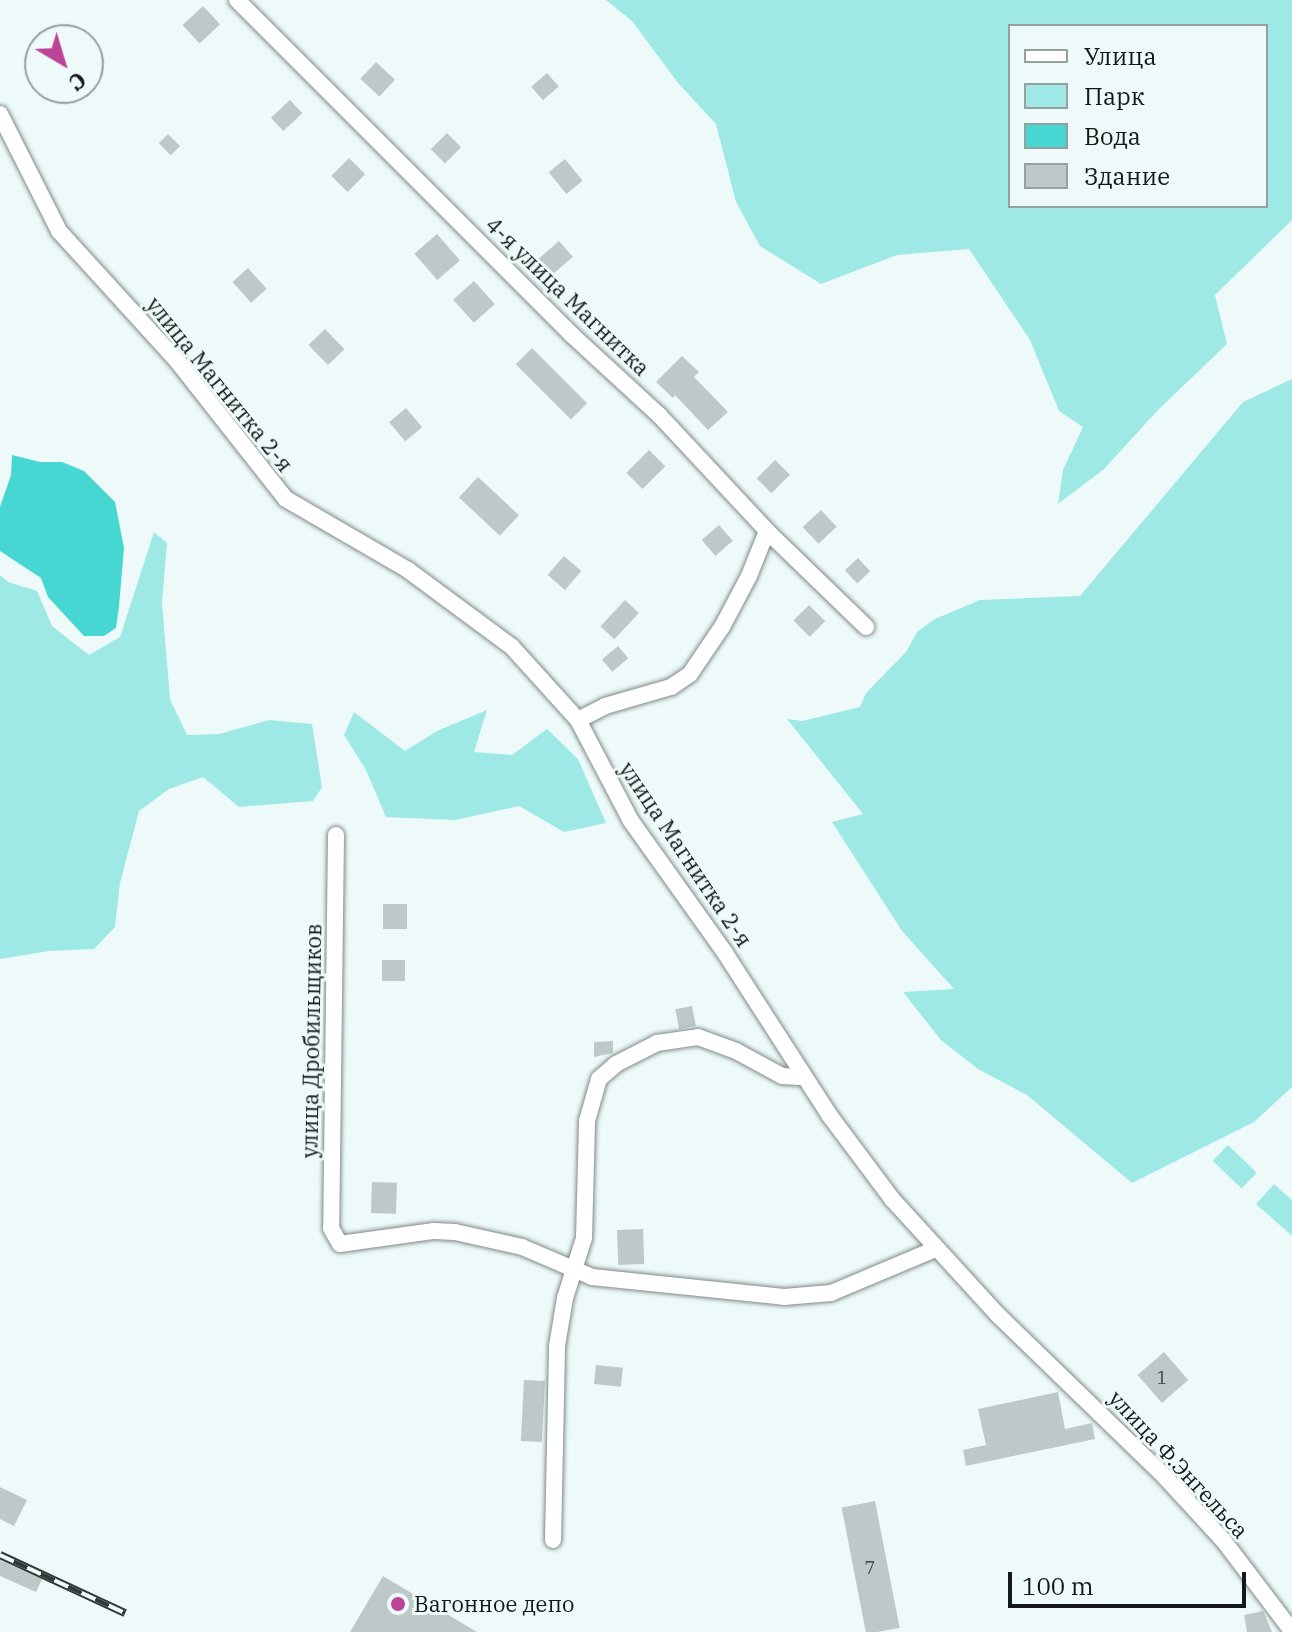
<!DOCTYPE html>
<html>
<head>
<meta charset="utf-8">
<style>
  body { margin:0 }
  #map { position:relative; width:1292px; height:1632px; overflow:hidden; background:#edfaf9; font-family:"IBM Plex Serif",serif }
  div>[style] { position:absolute }
  [style*='--x'] { left:calc(var(--x)*1px); top:calc(var(--y)*1px); width:calc(var(--w)*1px); rotate:calc(var(--a)*1deg) }
  .green>* { inset:0; background:#9ee9e5; transform-origin:0 0 }
  .water>* { inset:0; background:#46d7d2 }
  .building>* { inset:0; background:#bdc9c8; transform-origin:0 0 }
  .roads { filter:drop-shadow(0 0 2px #7f8a89) drop-shadow(0 0 2px #7f8a89) }
  .street>* { height:16px; margin:-8px; padding:0 8px; transform-origin:8px; border-radius:8px; background:#fff }
  .rail>* { height:8px; margin-top:-4px; transform-origin:0; background:repeating-linear-gradient(90deg,#edfaf9 0 15px,#323737 0 30px); box-sizing:border-box; border-block:2px solid #323737 }
  .dots>* { width:22px; height:22px; translate:-50% -50%; box-sizing:border-box; border:4px solid #edfaf9; border-radius:50% }
  span { translate:-50% -50%; white-space:nowrap; text-align:center; line-height:1.15; -webkit-text-stroke:6px #edfaf9; paint-order:stroke }
  .number-label { font-size:18px; color:#3e4444 }
  .number-label span { -webkit-text-stroke-width:0 }
  .street-label { font-size:22px; color:#141818 }
  .poi-label { font-size:22px; color:#141818 }
  .left { translate:0 -50%; text-align:left }
  .legend { position:absolute; left:1008px; top:24px; width:260px; height:184px; box-sizing:border-box; background:#edfaf9; border:2px solid #96a09f; margin:0; padding:10px 14px; list-style:none; font-size:24px; color:#141818 }
  .legend li { display:flex; align-items:center; gap:16px; height:40px }
  .legend b { width:40px; border:2px solid #96a09f }
  .north { position:absolute; left:24px; top:24px; width:80px; height:80px; box-sizing:border-box; background:#edfaf9; border:2px solid #96a09f; border-radius:50%; rotate:142deg; font-size:22px; font-weight:700; line-height:32px; text-align:center; color:#141818 }
  .north::after { content:''; display:block; margin:auto; width:28px; height:36px; background:#bc4397; clip-path:polygon(50% 0,100% 100%,50% 72%,0 100%) }
  .scale { position:absolute; left:1008px; top:1572px; width:238px; height:36px; box-sizing:border-box; border:4px solid #141818; border-top:0; padding-left:10px; font-size:24px; line-height:28px; white-space:nowrap; color:#141818; -webkit-text-stroke:6px #edfaf9; paint-order:stroke }
</style>
</head>
<body>
<div id="map">
  <div class="green">
    <div style="clip-path:polygon(evenodd,606px 0,1292px 0,1292px 220px,1215px 295px,1227px 344px,1158px 410px,1104px 469px,1058px 504px,1063px 470px,1083px 427px,1059px 411px,1030px 340px,969px 249px,897px 255px,821px 284px,760px 246px,736px 202px,716px 124px,678px 83px,632px 21px,606px 0,1010px 26px,1266px 26px,1266px 206px,1010px 206px,1010px 26px)"></div>
    <div style="clip-path:polygon(1292px 379px,1292px 1087px,1254px 1122px,1132px 1183px,1027px 1095px,978px 1069px,941px 1040px,903px 992px,954px 989px,902px 931px,832px 822px,863px 814px,787px 719px,802px 721px,860px 707px,866px 693px,906px 652px,917px 632px,935px 619px,980px 600px,1080px 596px,1243px 402px)"></div>
    <div style="clip-path:polygon(154px 532px,167px 543px,162px 603px,170px 699px,187px 735px,219px 734px,269px 720px,312px 724px,322px 787px,313px 801px,239px 807px,203px 777px,169px 789px,139px 811px,120px 883px,115px 927px,94px 949px,49px 951px,0 959px,0 575px,8px 582px,37px 591px,52px 626px,89px 655px,120px 637px)"></div>
    <div style="clip-path:polygon(487px 710px,474px 752px,512px 755px,547px 729px,578px 759px,606px 823px,564px 832px,519px 806px,455px 820px,386px 817px,366px 770px,344px 735px,354px 712px,405px 751px,437px 731px)"></div>
    <div style="left:1228px;top:1145px;width:40px;height:22px;rotate:44deg"></div>
    <div style="clip-path:polygon(1274px 1184px,1292px 1200px,1292px 1236px,1256px 1204px)"></div>
  </div>
  <div class="water">
    <div style="clip-path:polygon(12px 455px,40px 462px,62px 462px,84px 471px,115px 502px,124px 548px,119px 606px,116px 628px,104px 636px,84px 636px,48px 597px,41px 578px,0 551px,0 507px,11px 475px)"></div>
  </div>
  <div class="building">
    <div style="left:203px;top:6px;width:25px;height:28px;rotate:47deg"></div>
    <div style="left:376px;top:62px;width:26px;height:23px;rotate:43deg"></div>
    <div style="left:547px;top:73px;width:18px;height:21px;rotate:49deg"></div>
    <div style="left:290px;top:100px;width:18px;height:26px;rotate:47deg"></div>
    <div style="left:447px;top:133px;width:20px;height:23px;rotate:45deg"></div>
    <div style="left:168px;top:134px;width:17px;height:13px;rotate:45deg"></div>
    <div style="left:349px;top:158px;width:23px;height:25px;rotate:45deg"></div>
    <div style="left:565px;top:159px;width:28px;height:21px;rotate:51deg"></div>
    <div style="left:437px;top:234px;width:35px;height:30px;rotate:49deg"></div>
    <div style="left:559px;top:241px;width:21px;height:28px;rotate:49deg"></div>
    <div style="left:248px;top:268px;width:28px;height:21px;rotate:48deg"></div>
    <div style="left:474px;top:281px;width:31px;height:28px;rotate:48deg"></div>
    <div style="left:603px;top:322px;width:50px;height:16px;rotate:43deg"></div>
    <div style="left:325px;top:329px;width:28px;height:23px;rotate:46deg"></div>
    <div style="left:532px;top:348px;width:78px;height:23px;rotate:45deg"></div>
    <div style="clip-path:polygon(682px 356px,699px 372px,694px 377px,728px 412px,708px 430px,675px 395px,673px 398px,656px 382px)"></div>
    <div style="left:406px;top:408px;width:25px;height:22px;rotate:50deg"></div>
    <div style="left:649px;top:450px;width:23px;height:32px;rotate:45deg"></div>
    <div style="left:775px;top:460px;width:21px;height:26px;rotate:45deg"></div>
    <div style="left:478px;top:477px;width:56px;height:28px;rotate:43deg"></div>
    <div style="left:821px;top:510px;width:23px;height:25px;rotate:47deg"></div>
    <div style="left:719px;top:525px;width:21px;height:23px;rotate:49deg"></div>
    <div style="left:564px;top:556px;width:23px;height:25px;rotate:41deg"></div>
    <div style="left:858px;top:558px;width:18px;height:18px;rotate:47deg"></div>
    <div style="left:625px;top:600px;width:19px;height:36px;rotate:43deg"></div>
    <div style="left:809px;top:605px;width:23px;height:22px;rotate:45deg"></div>
    <div style="left:618px;top:646px;width:16px;height:21px;rotate:50deg"></div>
    <div style="left:383px;top:904px;width:24px;height:25px"></div>
    <div style="left:405px;top:960px;width:21px;height:23px;rotate:90deg"></div>
    <div style="left:692px;top:1006px;width:20px;height:17px;rotate:79deg"></div>
    <div style="clip-path:polygon(613px 1041px,613px 1053px,594px 1057px,594px 1042px)"></div>
    <div style="left:372px;top:1182px;width:25px;height:31px;rotate:2deg"></div>
    <div style="left:643px;top:1229px;width:35px;height:26px;rotate:88deg"></div>
    <div style="left:1164px;top:1352px;width:37px;height:35px;rotate:49deg"></div>
    <div style="left:596px;top:1365px;width:27px;height:19px;rotate:6deg"></div>
    <div style="left:524px;top:1380px;width:21px;height:61px;rotate:3deg"></div>
    <div style="clip-path:polygon(1058px 1392px,1065px 1429px,1092px 1423px,1095px 1439px,966px 1466px,963px 1450px,986px 1445px,978px 1409px)"></div>
    <div style="clip-path:polygon(0 1487px,27px 1500px,14px 1526px,0 1519px)"></div>
    <div style="left:875px;top:1501px;width:129px;height:34px;rotate:79deg"></div>
    <div style="clip-path:polygon(0 1560px,42px 1579px,36px 1592px,0 1576px)"></div>
    <div style="clip-path:polygon(383px 1576px,477px 1632px,350px 1632px)"></div>
    <div style="clip-path:polygon(1263px 1611px,1272px 1632px,1247px 1632px,1244px 1615px)"></div>
  </div>
  <div class="roads">
    <div class="street">
      <div style="--x:237;--y:0;--w:474;--a:45"></div>
      <div style="--x:572;--y:335;--w:118;--a:42.6"></div>
      <div style="--x:659;--y:415;--w:158;--a:47"></div>
      <div style="--x:767;--y:531;--w:138;--a:44.1"></div>
      <div style="--x:0;--y:114;--w:131;--a:63.2"></div>
      <div style="--x:59;--y:231;--w:177;--a:47.7"></div>
      <div style="--x:178;--y:362;--w:174;--a:51.8"></div>
      <div style="--x:286;--y:499;--w:141;--a:30.2"></div>
      <div style="--x:408;--y:570;--w:129;--a:36.5"></div>
      <div style="--x:512;--y:647;--w:98;--a:47.9"></div>
      <div style="--x:578;--y:720;--w:114;--a:62.3"></div>
      <div style="--x:631;--y:821;--w:162;--a:54.5"></div>
      <div style="--x:725;--y:953;--w:194;--a:57.2"></div>
      <div style="--x:830;--y:1116;--w:104;--a:53.2"></div>
      <div style="--x:892;--y:1199;--w:157;--a:47.6"></div>
      <div style="--x:998;--y:1315;--w:233;--a:44.1"></div>
      <div style="--x:1165;--y:1477;--w:86;--a:47.4"></div>
      <div style="--x:1223;--y:1540;--w:114;--a:52.8"></div>
      <div style="--x:578;--y:720;--w:30;--a:-27"></div>
      <div style="--x:605;--y:706;--w:69;--a:-16.1"></div>
      <div style="--x:671;--y:687;--w:23;--a:-34"></div>
      <div style="--x:690;--y:674;--w:57;--a:-55.8"></div>
      <div style="--x:722;--y:627;--w:58;--a:-62.1"></div>
      <div style="--x:749;--y:576;--w:48;--a:-68.2"></div>
      <div style="--x:336;--y:835;--w:393;--a:90.7"></div>
      <div style="--x:331;--y:1228;--w:18;--a:61"></div>
      <div style="--x:340;--y:1244;--w:95;--a:-7.9"></div>
      <div style="--x:434;--y:1231;--w:21;--a:3"></div>
      <div style="--x:455;--y:1232;--w:69;--a:12.6"></div>
      <div style="--x:522;--y:1247;--w:76;--a:23.2"></div>
      <div style="--x:592;--y:1277;--w:193;--a:5.9"></div>
      <div style="--x:784;--y:1297;--w:47;--a:-4.9"></div>
      <div style="--x:831;--y:1293;--w:113;--a:-22.9"></div>
      <div style="--x:553;--y:1540;--w:194;--a:-88.8"></div>
      <div style="--x:557;--y:1346;--w:49;--a:-80.5"></div>
      <div style="--x:565;--y:1298;--w:63;--a:-72.4"></div>
      <div style="--x:584;--y:1238;--w:117;--a:-88.5"></div>
      <div style="--x:587;--y:1121;--w:44;--a:-74.1"></div>
      <div style="--x:599;--y:1079;--w:23;--a:-41"></div>
      <div style="--x:616;--y:1064;--w:46;--a:-27.1"></div>
      <div style="--x:657;--y:1043;--w:41;--a:-8.3"></div>
      <div style="--x:698;--y:1037;--w:40;--a:20.2"></div>
      <div style="--x:736;--y:1051;--w:52;--a:28.5"></div>
      <div style="--x:782;--y:1076;--w:22;--a:3"></div>
    </div>
  </div>
  <div class="rail">
    <div style="--x:0;--y:1555;--w:138;--a:24.9"></div>
  </div>
  <div class="dots">
    <div style="left:398px;top:1604px;background:#bc4397"></div>
  </div>
  <div class="number-label">
    <span style="left:1162px;top:1378px">1</span>
    <span style="left:870px;top:1568px">7</span>
  </div>
  <div class="street-label">
    <span style="left:568px;top:296px;rotate:44deg">4-я улица Магнитка</span>
    <span style="left:220px;top:384px;rotate:51deg">улица Магнитка 2-я</span>
    <span style="left:686px;top:854px;rotate:56deg">улица Магнитка 2-я</span>
    <span style="left:311px;top:1041px;rotate:-89deg">улица Дробильщиков</span>
    <span style="left:1179px;top:1464px;rotate:47deg">улица Ф.Энгельса</span>
  </div>
  <div class="poi-label">
    <span class="left" style="left:414px;top:1604px">Вагонное депо</span>
  </div>
  <ul class="legend">
  <li><b style="height:10px;background:#fff"></b>Улица</li>
  <li><b style="height:22px;background:#9ee9e5"></b>Парк</li>
  <li><b style="height:22px;background:#46d7d2"></b>Вода</li>
  <li><b style="height:22px;background:#bdc9c8"></b>Здание</li>
  </ul>
  <div class="north">С</div>
  <div class="scale">100 m</div>
</div>
</body>
</html>
